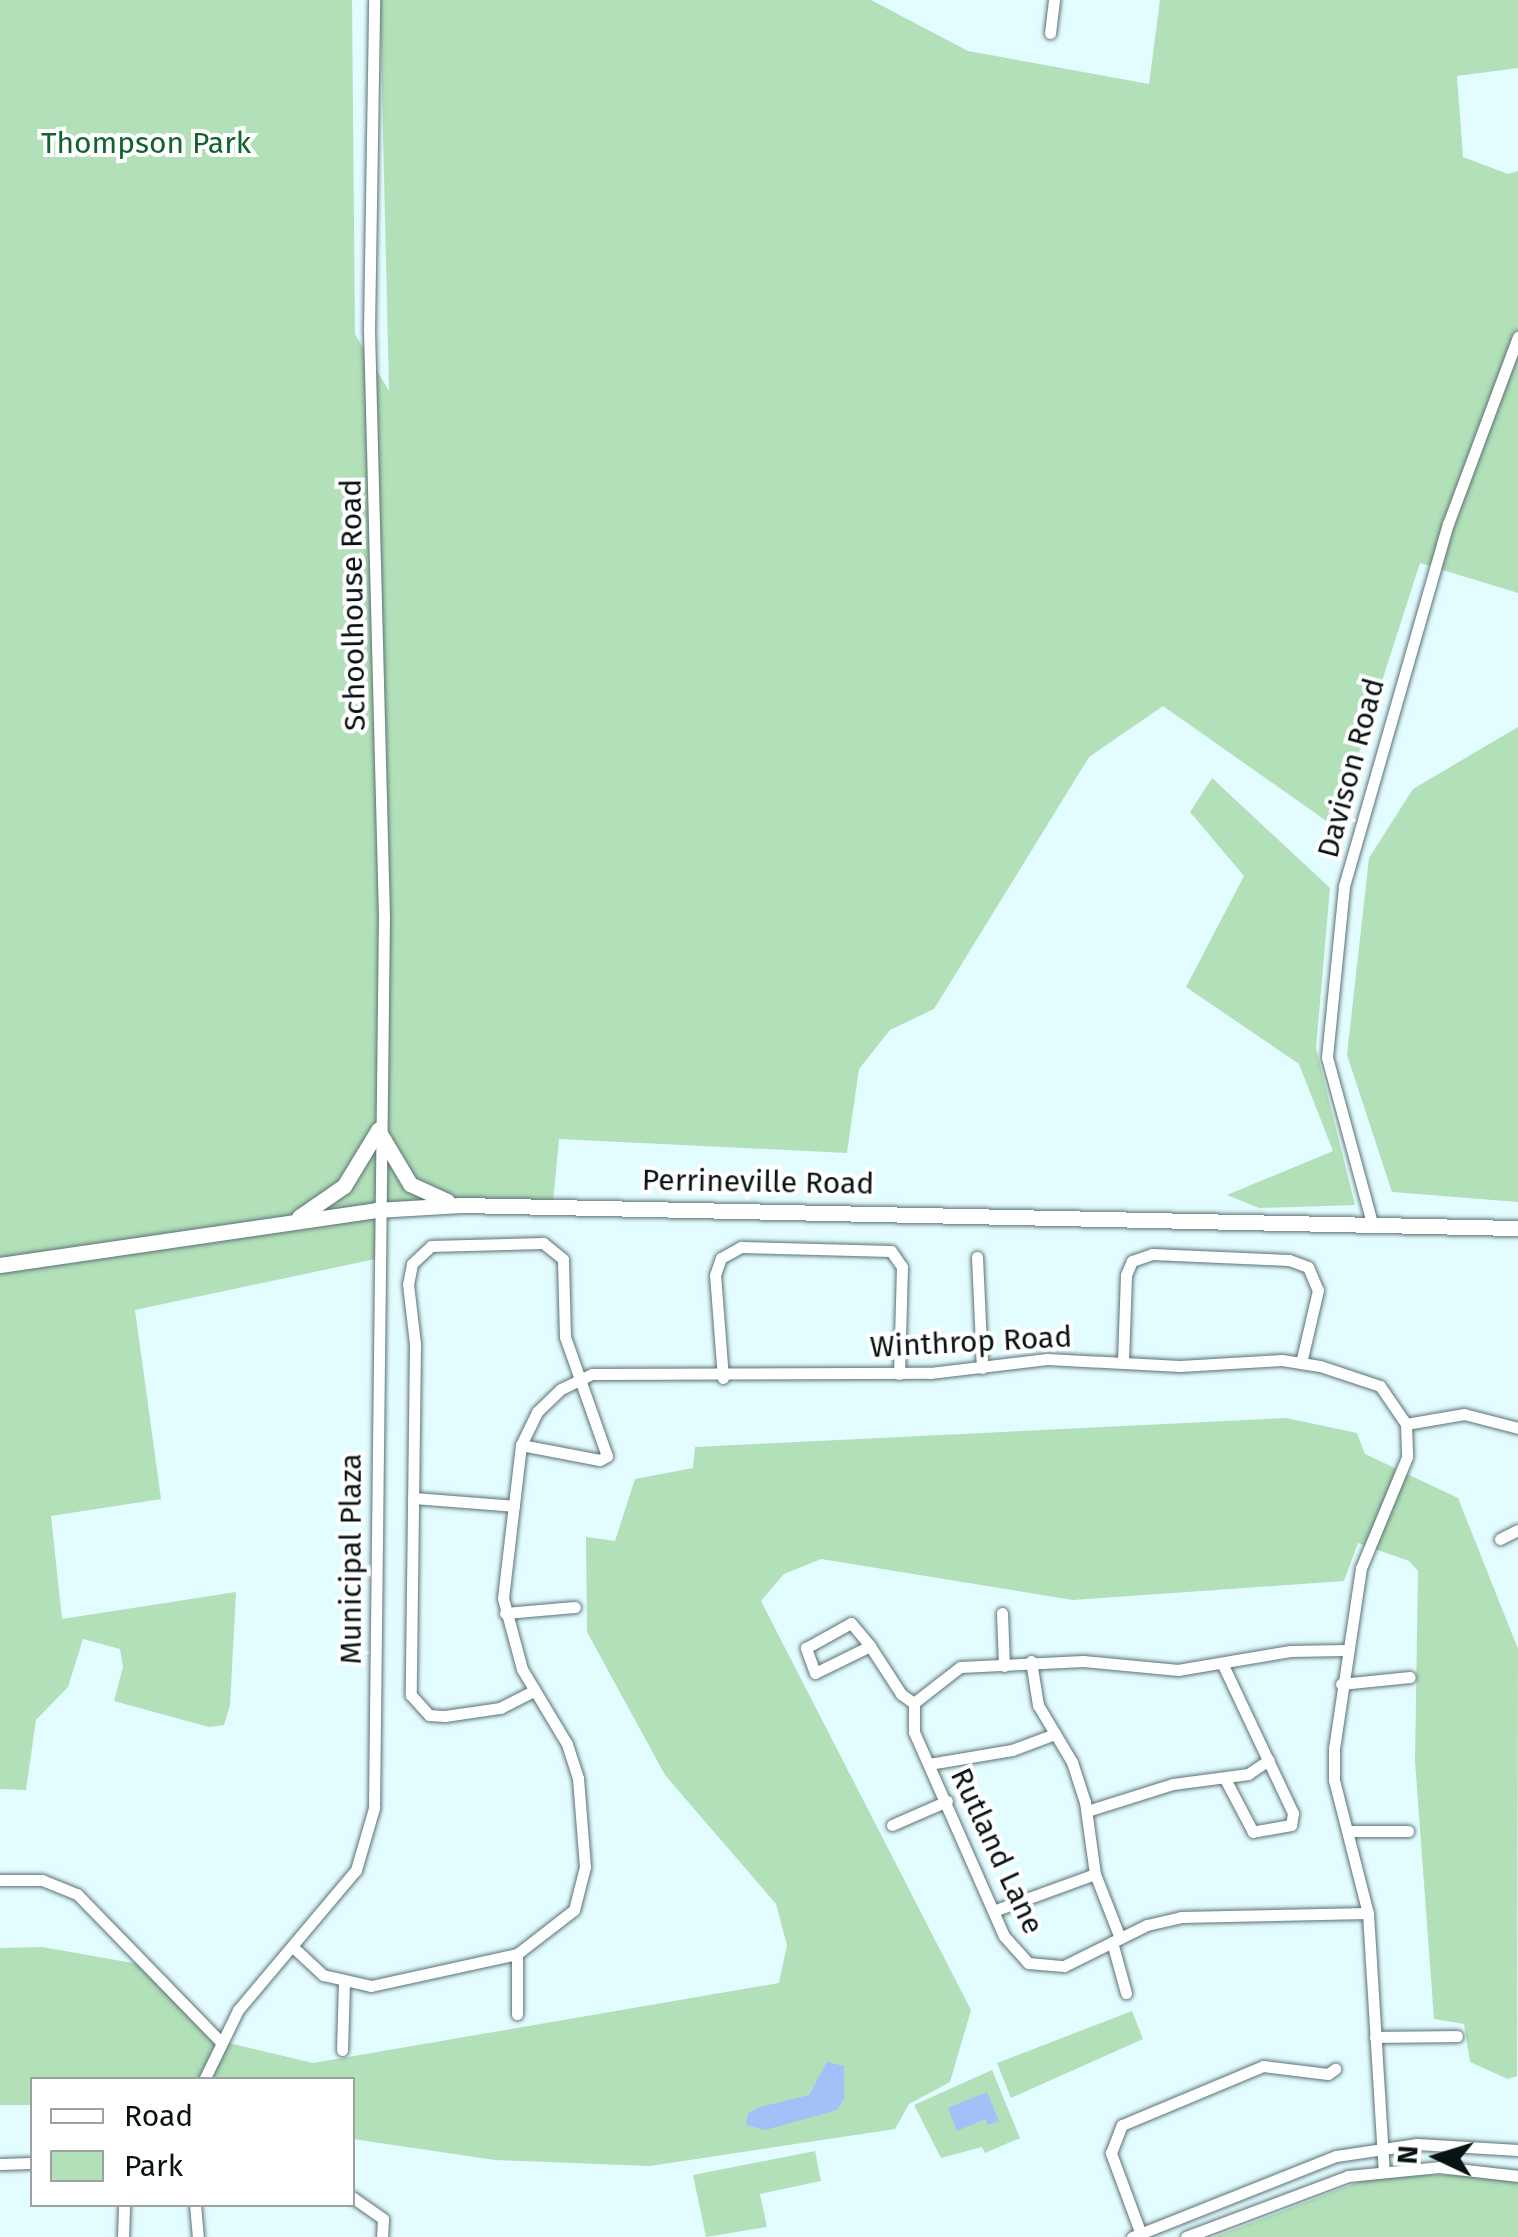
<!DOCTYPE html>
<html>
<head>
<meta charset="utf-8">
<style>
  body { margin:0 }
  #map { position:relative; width:1518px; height:2237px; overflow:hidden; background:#e3fcff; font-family:"Fira Sans",sans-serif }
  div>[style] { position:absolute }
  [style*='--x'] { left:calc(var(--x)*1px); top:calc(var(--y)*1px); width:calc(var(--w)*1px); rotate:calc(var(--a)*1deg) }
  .green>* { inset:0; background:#b2e0b9 }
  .water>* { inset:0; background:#a4c0f9 }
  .roads { filter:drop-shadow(0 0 2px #5c7275) drop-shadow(0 0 2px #5c7275) }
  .street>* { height:11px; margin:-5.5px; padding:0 5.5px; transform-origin:5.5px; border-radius:5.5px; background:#fff }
  .secondary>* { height:15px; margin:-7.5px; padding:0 7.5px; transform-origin:7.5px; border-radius:7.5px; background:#fff }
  span { translate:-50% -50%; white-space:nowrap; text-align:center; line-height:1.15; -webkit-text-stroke:8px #fff; paint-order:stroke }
  .park-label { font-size:30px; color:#10642c }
  .street-label { font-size:30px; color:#0a1314 }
  .legend { position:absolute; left:30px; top:2077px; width:325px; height:130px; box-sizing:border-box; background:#fff; border:2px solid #9da1a1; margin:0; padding:12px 18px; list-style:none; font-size:30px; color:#0a1314 }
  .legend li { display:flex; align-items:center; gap:20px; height:50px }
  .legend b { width:50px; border:2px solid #9da1a1 }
  .north { position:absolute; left:1388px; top:2107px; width:100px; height:100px; -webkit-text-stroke:8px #fff; paint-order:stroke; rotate:274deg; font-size:28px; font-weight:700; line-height:40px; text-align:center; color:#0a1314 }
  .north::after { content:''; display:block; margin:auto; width:35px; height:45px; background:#0a1314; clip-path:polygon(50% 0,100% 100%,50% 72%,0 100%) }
</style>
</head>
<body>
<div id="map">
  <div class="green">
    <div style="clip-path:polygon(0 0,352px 0,355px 334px,389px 391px,380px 0,871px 0,968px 51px,1149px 84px,1160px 0,1518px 0,1518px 68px,1457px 76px,1463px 157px,1508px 174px,1518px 171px,1518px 593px,1420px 563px,1335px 827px,1163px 706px,1089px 757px,934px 1009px,890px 1030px,859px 1069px,847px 1153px,559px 1139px,553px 1203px,381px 1208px,380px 1258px,135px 1310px,161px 1499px,51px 1516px,62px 1619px,236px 1592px,230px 1705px,224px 1725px,209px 1727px,114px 1701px,123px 1667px,120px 1649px,83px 1639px,68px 1687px,36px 1720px,26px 1790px,0 1789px)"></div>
    <div style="clip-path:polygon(1518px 727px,1518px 1202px,1392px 1192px,1347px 1055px,1369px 858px,1413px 789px)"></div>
    <div style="clip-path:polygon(1212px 778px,1330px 888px,1316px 1048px,1355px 1205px,1259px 1208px,1227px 1195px,1333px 1151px,1299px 1064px,1186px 987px,1244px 876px,1190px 812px)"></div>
    <div style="clip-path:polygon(1286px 1418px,1357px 1433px,1365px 1454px,1458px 1498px,1518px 1649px,1517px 2076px,1508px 2079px,1470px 2062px,1464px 2024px,1434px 2019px,1415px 1761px,1418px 1571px,1409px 1561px,1358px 1543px,1344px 1581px,1073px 1600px,821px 1559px,784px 1574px,761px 1601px,971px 2010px,950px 2082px,909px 2104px,895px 2129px,650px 2166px,495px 2160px,353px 2139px,352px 2080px,32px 2080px,32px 2105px,0 2105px,0 1948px,42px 1947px,150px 1966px,220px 2041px,313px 2063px,779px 1983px,787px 1945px,776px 1904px,665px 1775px,587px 1632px,586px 1537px,615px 1541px,635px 1479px,693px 1468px,695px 1447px)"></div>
    <div style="clip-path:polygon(1132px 2011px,1143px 2039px,1011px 2098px,997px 2063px)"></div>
    <div style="clip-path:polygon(992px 2070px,1020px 2138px,985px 2153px,982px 2147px,941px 2158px,914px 2105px)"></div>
    <div style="clip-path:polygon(815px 2151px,821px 2181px,760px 2194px,767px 2227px,706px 2237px,693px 2175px)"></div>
    <div style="clip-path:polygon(1377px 2175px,1497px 2175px,1518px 2182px,1518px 2237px,1214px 2237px)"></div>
  </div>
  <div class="water">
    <div style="clip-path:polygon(827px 2062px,844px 2066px,844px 2098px,837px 2110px,765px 2130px,746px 2125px,748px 2113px,760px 2107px,809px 2095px)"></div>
    <div style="clip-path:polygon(987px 2092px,999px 2121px,988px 2125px,985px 2119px,957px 2131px,948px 2108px)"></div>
  </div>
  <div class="roads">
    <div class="street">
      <div style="--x:1050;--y:33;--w:33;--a:-83"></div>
      <div style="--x:1372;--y:1223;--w:172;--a:-105.2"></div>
      <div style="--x:1327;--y:1057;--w:172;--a:-84.3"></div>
      <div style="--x:1344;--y:886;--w:377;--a:-74"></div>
      <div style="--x:1448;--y:524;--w:200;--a:-69.5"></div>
      <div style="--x:977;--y:1257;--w:111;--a:87.4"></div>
      <div style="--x:1123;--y:1361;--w:86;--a:-88"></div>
      <div style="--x:1126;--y:1275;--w:15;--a:-67"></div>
      <div style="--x:1132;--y:1261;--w:21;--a:-19"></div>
      <div style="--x:1152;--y:1254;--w:137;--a:2.5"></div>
      <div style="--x:1289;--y:1260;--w:20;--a:20"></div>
      <div style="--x:1308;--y:1267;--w:25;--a:67"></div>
      <div style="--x:1318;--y:1290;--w:75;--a:103.1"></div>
      <div style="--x:723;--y:1378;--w:103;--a:-94.4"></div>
      <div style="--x:715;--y:1275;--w:18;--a:-71"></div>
      <div style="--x:721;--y:1258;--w:23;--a:-29"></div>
      <div style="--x:741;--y:1247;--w:150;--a:1.5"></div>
      <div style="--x:891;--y:1251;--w:19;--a:55"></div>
      <div style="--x:902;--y:1267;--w:107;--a:91.6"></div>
      <div style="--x:1406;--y:1424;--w:59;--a:-9.8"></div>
      <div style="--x:1464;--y:1414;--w:56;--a:14.5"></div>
      <div style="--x:521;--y:1445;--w:80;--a:10.8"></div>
      <div style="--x:600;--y:1460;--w:8;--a:-30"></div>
      <div style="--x:607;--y:1456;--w:126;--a:-109.4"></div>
      <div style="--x:565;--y:1337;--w:78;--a:-91.5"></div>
      <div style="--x:563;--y:1259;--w:26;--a:-141"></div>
      <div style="--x:543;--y:1243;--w:112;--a:178.5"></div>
      <div style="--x:431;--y:1246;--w:26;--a:137"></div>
      <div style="--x:412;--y:1264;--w:20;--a:101"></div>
      <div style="--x:408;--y:1284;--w:60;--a:83.3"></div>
      <div style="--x:415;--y:1344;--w:351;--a:90.7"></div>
      <div style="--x:411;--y:1695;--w:27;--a:48"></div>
      <div style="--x:429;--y:1715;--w:16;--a:4"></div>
      <div style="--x:445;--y:1716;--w:56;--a:-8.3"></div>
      <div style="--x:500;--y:1708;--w:38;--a:-27"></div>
      <div style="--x:413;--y:1498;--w:101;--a:4.5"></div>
      <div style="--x:1500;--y:1539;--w:20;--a:-27"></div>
      <div style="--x:505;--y:1613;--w:70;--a:-4.9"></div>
      <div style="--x:1002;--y:1613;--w:53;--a:87.8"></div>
      <div style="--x:851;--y:1623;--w:30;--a:50"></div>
      <div style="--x:870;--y:1646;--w:61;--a:153.9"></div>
      <div style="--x:815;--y:1673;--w:27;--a:-110"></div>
      <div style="--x:806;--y:1648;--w:51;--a:-29.1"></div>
      <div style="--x:870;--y:1646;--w:57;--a:57.1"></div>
      <div style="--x:901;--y:1694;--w:16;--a:35"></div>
      <div style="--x:1346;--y:1650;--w:56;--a:179"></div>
      <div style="--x:1290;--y:1651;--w:114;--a:170.4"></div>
      <div style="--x:1178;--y:1670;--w:95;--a:-174.6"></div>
      <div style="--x:1083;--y:1661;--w:123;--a:177.2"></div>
      <div style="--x:960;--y:1667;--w:58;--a:142"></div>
      <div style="--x:914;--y:1703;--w:29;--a:90"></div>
      <div style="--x:914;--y:1732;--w:223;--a:66.2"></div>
      <div style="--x:1004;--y:1936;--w:36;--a:48"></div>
      <div style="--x:1028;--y:1963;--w:36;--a:5"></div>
      <div style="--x:1064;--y:1966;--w:93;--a:-26.3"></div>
      <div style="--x:1147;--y:1925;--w:35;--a:-13"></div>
      <div style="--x:1181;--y:1917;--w:187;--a:-1.2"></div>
      <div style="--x:1031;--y:1661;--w:45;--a:81"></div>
      <div style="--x:1038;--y:1705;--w:66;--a:59.2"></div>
      <div style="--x:1072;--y:1762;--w:42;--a:72"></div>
      <div style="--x:1085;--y:1802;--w:73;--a:82.1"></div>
      <div style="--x:1095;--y:1874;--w:69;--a:68.7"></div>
      <div style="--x:1223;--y:1665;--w:164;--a:64.7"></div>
      <div style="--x:1293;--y:1813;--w:12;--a:99"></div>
      <div style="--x:1291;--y:1825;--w:39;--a:170"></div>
      <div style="--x:1253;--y:1832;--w:60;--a:-117.8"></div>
      <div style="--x:1341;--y:1684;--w:69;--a:-5.8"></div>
      <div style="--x:929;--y:1764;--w:84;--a:-9.6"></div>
      <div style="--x:1012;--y:1750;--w:46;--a:-20.4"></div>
      <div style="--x:1087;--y:1811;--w:90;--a:-17.4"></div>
      <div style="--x:1173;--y:1784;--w:76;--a:-7.6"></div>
      <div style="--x:1248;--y:1774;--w:25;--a:-34"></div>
      <div style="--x:892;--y:1825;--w:60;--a:-23.6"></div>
      <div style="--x:1350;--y:1831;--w:58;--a:0"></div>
      <div style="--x:0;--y:1880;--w:42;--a:0"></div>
      <div style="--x:42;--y:1880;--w:38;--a:22"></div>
      <div style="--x:77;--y:1894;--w:205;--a:45.8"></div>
      <div style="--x:996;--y:1910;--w:105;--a:-20"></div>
      <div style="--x:1112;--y:1942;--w:53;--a:74.6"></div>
      <div style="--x:294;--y:1948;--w:40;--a:43"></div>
      <div style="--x:323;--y:1975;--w:49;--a:12.9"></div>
      <div style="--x:371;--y:1986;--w:149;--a:-12.4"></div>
      <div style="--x:517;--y:1954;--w:72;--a:-37.7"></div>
      <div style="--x:574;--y:1910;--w:44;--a:-75.7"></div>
      <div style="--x:585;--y:1867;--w:89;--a:-94.5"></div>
      <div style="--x:578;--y:1778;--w:36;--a:-108"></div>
      <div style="--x:567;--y:1744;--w:87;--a:-121"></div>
      <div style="--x:522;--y:1669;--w:73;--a:-105"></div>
      <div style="--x:503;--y:1598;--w:154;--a:-83.3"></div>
      <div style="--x:521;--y:1445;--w:37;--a:-64"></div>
      <div style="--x:537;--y:1412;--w:33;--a:-44"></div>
      <div style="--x:561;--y:1389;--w:34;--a:-26"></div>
      <div style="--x:592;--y:1374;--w:338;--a:-0.2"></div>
      <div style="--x:930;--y:1373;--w:118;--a:-6.8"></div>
      <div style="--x:1047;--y:1359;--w:133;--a:3"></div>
      <div style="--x:1180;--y:1366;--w:102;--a:-3.4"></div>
      <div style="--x:1282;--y:1360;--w:38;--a:9"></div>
      <div style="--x:1320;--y:1366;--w:63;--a:18.4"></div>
      <div style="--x:1380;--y:1386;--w:46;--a:55.6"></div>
      <div style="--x:1406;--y:1424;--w:33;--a:88"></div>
      <div style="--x:1407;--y:1457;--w:120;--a:112.5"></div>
      <div style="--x:1361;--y:1568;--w:182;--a:98.5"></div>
      <div style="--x:1334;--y:1748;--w:32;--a:90"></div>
      <div style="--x:1334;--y:1780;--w:137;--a:75.7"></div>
      <div style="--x:1368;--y:1913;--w:258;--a:86.5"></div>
      <div style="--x:517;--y:2014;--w:60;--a:-90"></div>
      <div style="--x:1375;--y:2037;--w:82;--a:-0.7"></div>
      <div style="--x:342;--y:2050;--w:69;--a:-88.3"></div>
      <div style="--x:204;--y:2080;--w:78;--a:-64.1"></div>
      <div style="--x:238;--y:2010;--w:183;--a:-49.9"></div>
      <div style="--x:356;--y:1870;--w:65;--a:-73.8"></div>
      <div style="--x:374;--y:1808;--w:890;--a:-89.36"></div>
      <div style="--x:384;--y:918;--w:588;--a:-91.46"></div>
      <div style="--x:369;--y:330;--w:330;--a:-89.1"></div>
      <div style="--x:0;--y:2164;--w:32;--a:-2"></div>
      <div style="--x:352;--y:2197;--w:38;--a:35"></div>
      <div style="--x:383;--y:2219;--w:18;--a:93"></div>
      <div style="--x:195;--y:2204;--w:33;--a:85"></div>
      <div style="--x:123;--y:2237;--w:33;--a:-88"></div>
      <div style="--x:1132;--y:2237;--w:219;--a:-21.7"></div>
      <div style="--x:1336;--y:2156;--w:82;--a:-8.4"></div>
      <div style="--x:1417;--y:2144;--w:101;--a:3.4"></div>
      <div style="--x:1142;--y:2237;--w:90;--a:-110.3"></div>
      <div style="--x:1111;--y:2153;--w:30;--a:-69"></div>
      <div style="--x:1122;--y:2125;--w:153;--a:-22.7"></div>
      <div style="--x:1263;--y:2066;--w:65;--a:7"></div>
      <div style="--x:1328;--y:2074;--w:9;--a:-36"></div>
      <div style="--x:1186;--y:2237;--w:173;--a:-20.6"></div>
      <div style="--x:1348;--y:2176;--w:91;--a:-5.6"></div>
      <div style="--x:1439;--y:2167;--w:80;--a:6.5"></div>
    </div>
    <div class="secondary">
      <div style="--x:378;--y:1130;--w:63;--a:59.3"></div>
      <div style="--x:410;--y:1184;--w:41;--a:24.7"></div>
      <div style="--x:299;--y:1217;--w:55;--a:-34.6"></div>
      <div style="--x:344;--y:1186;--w:66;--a:-58.7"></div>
      <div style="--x:0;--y:1265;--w:380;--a:-8.3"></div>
      <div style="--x:376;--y:1210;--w:85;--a:-3.4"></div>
      <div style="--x:461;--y:1205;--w:1057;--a:1.25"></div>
    </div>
  </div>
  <div class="park-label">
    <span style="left:146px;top:143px">Thompson Park</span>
  </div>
  <div class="street-label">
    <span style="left:353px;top:605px;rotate:-91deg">Schoolhouse Road</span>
    <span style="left:1351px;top:768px;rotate:-75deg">Davison Road</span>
    <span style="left:758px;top:1182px;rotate:1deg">Perrineville Road</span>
    <span style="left:971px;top:1342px;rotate:-3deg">Winthrop Road</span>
    <span style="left:351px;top:1559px;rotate:-90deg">Municipal Plaza</span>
    <span style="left:997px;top:1851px;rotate:65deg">Rutland Lane</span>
  </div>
  <ul class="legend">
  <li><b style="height:12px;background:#fff"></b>Road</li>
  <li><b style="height:28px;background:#b2e0b9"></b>Park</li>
  </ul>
  <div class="north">N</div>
</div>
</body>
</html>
